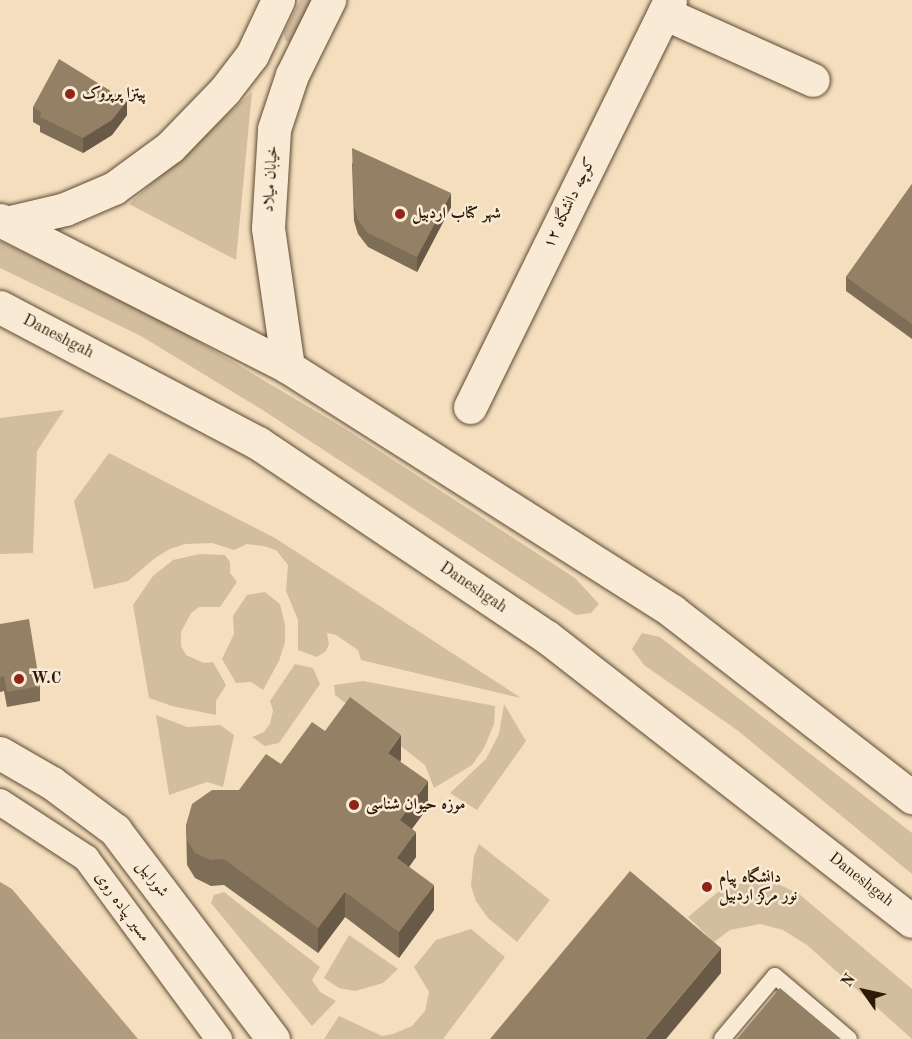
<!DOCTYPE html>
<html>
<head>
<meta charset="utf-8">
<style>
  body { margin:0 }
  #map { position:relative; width:912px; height:1039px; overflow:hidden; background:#f4debd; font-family:"Old Standard TT",Amiri,serif }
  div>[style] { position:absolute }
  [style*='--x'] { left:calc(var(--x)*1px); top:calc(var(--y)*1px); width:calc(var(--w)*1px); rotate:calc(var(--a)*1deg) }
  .green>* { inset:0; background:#d2bd9e }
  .water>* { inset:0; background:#b09b7f }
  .roads { filter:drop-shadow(0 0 2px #5e4b34) drop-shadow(0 0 2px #5e4b34) }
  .service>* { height:16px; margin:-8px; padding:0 8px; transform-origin:8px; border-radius:8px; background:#f8ead4 }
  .pedestrian>* { height:26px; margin:-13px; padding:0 13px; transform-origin:13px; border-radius:13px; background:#f8ead4 }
  .minor>* { height:33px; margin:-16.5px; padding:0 16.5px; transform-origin:16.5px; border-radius:16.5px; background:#f8ead4 }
  .tertiary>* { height:33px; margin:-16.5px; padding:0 16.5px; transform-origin:16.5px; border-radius:16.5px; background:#f8ead4 }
  .secondary>* { height:33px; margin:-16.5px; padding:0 16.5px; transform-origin:16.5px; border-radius:16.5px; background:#f8ead4 }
  .wall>* { inset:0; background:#7f6e57 }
  .shaded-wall>* { inset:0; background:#685a47 }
  .building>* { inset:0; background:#948065 }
  .dots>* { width:16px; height:16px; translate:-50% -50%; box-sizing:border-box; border:3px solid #f8ead4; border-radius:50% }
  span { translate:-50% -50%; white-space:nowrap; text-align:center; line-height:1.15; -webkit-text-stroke:5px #f8ead4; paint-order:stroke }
  .poi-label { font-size:16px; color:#2c1a06; font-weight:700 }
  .left { translate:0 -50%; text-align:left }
  .street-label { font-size:16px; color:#2c1a06 }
  .north { position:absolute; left:834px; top:961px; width:60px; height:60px; -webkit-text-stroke:4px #f8ead4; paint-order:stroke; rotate:304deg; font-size:16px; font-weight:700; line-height:24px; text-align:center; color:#2c1a06 }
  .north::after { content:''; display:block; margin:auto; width:21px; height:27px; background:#2c1a06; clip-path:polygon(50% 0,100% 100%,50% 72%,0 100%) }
</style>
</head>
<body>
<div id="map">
  <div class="green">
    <div style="clip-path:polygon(300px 0,314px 0,289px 43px,285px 40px,284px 33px)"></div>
    <div style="clip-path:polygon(252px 92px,236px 260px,129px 204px)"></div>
    <div style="clip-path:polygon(0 241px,166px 322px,344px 428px,575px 578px,599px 604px,591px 613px,576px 615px,261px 409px,141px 336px,0 268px)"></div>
    <div style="clip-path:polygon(64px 410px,37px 451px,33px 553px,0 554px,0 418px)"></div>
    <div style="clip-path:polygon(109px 453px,275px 538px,521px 698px,361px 660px,358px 650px,336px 635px,327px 633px,329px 644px,326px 651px,317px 657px,298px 650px,298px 620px,286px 591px,288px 565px,276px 550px,263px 546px,247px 544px,234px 550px,212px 543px,185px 544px,170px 549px,155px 558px,128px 581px,94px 589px,74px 501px)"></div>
    <div style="clip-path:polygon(200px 554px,225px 555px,230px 562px,230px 573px,237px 582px,220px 607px,199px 607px,191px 613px,181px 632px,181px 646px,186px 655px,204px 663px,213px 662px,226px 685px,216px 701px,216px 715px,172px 706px,149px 698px,133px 605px,153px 576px,173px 560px)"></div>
    <div style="clip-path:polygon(265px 592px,280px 604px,285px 625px,285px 642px,279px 661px,263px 690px,251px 682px,236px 683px,222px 659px,234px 634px,233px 616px,247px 595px)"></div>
    <div style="clip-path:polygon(642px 633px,660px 637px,912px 833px,912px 874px,737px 730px,644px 665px,632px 649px)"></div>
    <div style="clip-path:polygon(295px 664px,313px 668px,320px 684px,279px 743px,265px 746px,252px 737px,264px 732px,270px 724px,273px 711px,270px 701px)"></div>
    <div style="clip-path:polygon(363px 681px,495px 706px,494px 724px,484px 748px,472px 765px,434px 788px,425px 765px,335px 695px,334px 685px)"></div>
    <div style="clip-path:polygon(504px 704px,526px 741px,477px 810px,450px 793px,486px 759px,499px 734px)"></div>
    <div style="clip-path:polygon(156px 715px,187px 727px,220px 725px,234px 735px,223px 787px,207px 782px,169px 795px)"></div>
    <div style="clip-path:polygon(479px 844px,550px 900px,517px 942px,488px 918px,476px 901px,471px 886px,474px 856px)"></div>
    <div style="clip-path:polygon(761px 882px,780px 885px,799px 894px,912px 989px,912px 1039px,807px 945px,783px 930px,760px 924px,730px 930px,714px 942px,688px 917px,718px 892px,740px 884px)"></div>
    <div style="clip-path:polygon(224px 892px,320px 967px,312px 980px,320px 992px,336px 1001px,312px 1026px,211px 903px,214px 895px)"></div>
    <div style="clip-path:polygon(471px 929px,505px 957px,443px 1039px,324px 1039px,339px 1016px,382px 1036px,393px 1034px,412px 1026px,425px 1011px,429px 992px,414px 967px,436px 940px)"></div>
    <div style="clip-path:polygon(349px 935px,398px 969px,383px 983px,355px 991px,339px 988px,324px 978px)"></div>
  </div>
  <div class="water">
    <div style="clip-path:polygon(0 882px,12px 889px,138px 1039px,0 1039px)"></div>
  </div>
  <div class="roads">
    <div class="service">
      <div style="--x:722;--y:1039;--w:82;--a:-49.9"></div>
      <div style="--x:775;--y:976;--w:97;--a:40.4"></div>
    </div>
    <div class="pedestrian">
      <div style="--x:0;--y:802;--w:103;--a:33.1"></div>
      <div style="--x:86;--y:858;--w:225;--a:53.7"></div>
    </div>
    <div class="minor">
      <div style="--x:664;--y:13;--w:163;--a:24.2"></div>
      <div style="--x:470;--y:407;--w:453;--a:-63.8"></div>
      <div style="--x:0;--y:753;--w:60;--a:30"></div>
      <div style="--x:52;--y:783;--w:79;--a:36.7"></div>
      <div style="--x:115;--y:830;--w:262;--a:52.9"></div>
    </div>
    <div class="tertiary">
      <div style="--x:6;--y:223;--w:61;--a:-13.3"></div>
      <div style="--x:65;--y:209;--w:53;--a:-23.2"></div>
      <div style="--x:114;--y:188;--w:69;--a:-36.2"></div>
      <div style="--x:170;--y:147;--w:79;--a:-46"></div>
      <div style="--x:225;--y:90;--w:44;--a:-52.4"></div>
      <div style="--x:252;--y:55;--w:61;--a:-64.7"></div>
      <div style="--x:288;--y:367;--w:140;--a:-98.2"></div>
      <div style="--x:268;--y:228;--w:99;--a:-86.5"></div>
      <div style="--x:274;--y:129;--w:57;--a:-71.6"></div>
      <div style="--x:292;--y:75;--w:84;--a:-63.7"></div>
    </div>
    <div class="secondary">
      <div style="--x:0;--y:220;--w:323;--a:27"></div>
      <div style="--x:288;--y:367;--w:455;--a:32.4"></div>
      <div style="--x:672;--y:611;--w:304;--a:37.8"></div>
      <div style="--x:0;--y:307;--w:292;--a:27.8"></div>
      <div style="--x:258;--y:443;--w:348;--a:33.9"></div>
      <div style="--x:547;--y:637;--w:462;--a:37.9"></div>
    </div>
  </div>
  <div class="wall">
    <div style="clip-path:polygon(33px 107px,127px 115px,112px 135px,83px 153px,40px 132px,40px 126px,33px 122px)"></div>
    <div style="clip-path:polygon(352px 163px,451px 207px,417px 272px,368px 247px,358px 234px,354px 221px)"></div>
    <div style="clip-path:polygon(912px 184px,912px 339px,846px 291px,846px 277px)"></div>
    <div style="clip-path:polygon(0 624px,40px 686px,40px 701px,7px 707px,4px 691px,0 692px)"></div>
    <div style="clip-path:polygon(325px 731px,401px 760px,400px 761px,428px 807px,412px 829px,416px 857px,409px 867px,434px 910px,399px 958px,345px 917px,318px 953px,224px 885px,211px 886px,195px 878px,187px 865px,186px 825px,239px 790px,281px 764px)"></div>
  </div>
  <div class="shaded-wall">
    <div style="clip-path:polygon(127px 101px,127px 115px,112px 135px,83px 153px,83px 138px)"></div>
    <div style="clip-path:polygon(451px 193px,451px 207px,417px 272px,417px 257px)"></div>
    <div style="clip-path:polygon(401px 735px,401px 760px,388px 778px,388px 753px)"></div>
    <div style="clip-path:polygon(428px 781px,428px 807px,400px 845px,400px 820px)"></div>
    <div style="clip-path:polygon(416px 832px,416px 857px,397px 883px,397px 858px)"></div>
    <div style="clip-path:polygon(434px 885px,434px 910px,399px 958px,399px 932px)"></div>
    <div style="clip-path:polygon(345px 892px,345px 917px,318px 953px,318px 928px)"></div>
    <div style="clip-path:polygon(721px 948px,721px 973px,666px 1039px,645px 1039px)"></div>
  </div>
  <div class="building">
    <div style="clip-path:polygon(59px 59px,127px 101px,112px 120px,83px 138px,40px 117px,41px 112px,33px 107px)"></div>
    <div style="clip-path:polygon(352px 148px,451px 193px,417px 257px,368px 233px,358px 220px,354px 206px)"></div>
    <div style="clip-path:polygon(912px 184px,912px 324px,846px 277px)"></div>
    <div style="clip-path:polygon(29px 619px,40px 686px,7px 692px,4px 676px,0 677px,0 624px)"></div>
    <div style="clip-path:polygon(350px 697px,401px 735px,388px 753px,428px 781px,400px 820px,416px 832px,397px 858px,434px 885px,399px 932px,345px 892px,318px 928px,224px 859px,211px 860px,195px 853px,187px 840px,186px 825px,192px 804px,212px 790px,239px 790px,266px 754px,281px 764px,312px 722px,325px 731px)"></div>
    <div style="clip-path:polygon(630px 871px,721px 948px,645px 1039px,490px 1039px)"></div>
    <div style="clip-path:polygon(780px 988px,841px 1039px,737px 1039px)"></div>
  </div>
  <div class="dots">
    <div style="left:70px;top:94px;background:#8f2418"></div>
    <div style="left:400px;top:214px;background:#8f2418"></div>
    <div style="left:19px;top:679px;background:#8f2418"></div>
    <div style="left:354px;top:805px;background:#8f2418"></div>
    <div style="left:707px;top:887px;background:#8f2418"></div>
  </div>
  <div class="poi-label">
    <span class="left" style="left:82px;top:94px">پیتزا پرپروک</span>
    <span class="left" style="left:412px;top:214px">شهر کتاب اردبیل</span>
    <span class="left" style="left:31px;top:679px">W.C</span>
    <span class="left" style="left:366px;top:805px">موزه حیوان شناسی</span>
    <span class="left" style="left:719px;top:887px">دانشگاه پیام<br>نور مرکز اردبیل</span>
  </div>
  <div class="street-label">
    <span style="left:271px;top:179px;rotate:-86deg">خیابان میلاد</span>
    <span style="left:570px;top:203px;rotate:-64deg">کوچه دانشگاه ۱۲</span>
    <span style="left:58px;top:337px;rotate:27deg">Daneshgah</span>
    <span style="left:473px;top:588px;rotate:34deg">Daneshgah</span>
    <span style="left:152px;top:879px;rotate:53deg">شورابیل</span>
    <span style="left:861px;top:880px;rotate:38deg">Daneshgah</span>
    <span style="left:122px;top:907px;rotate:54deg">مسیر پیاده روی</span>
  </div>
  <div class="north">N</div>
</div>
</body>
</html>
